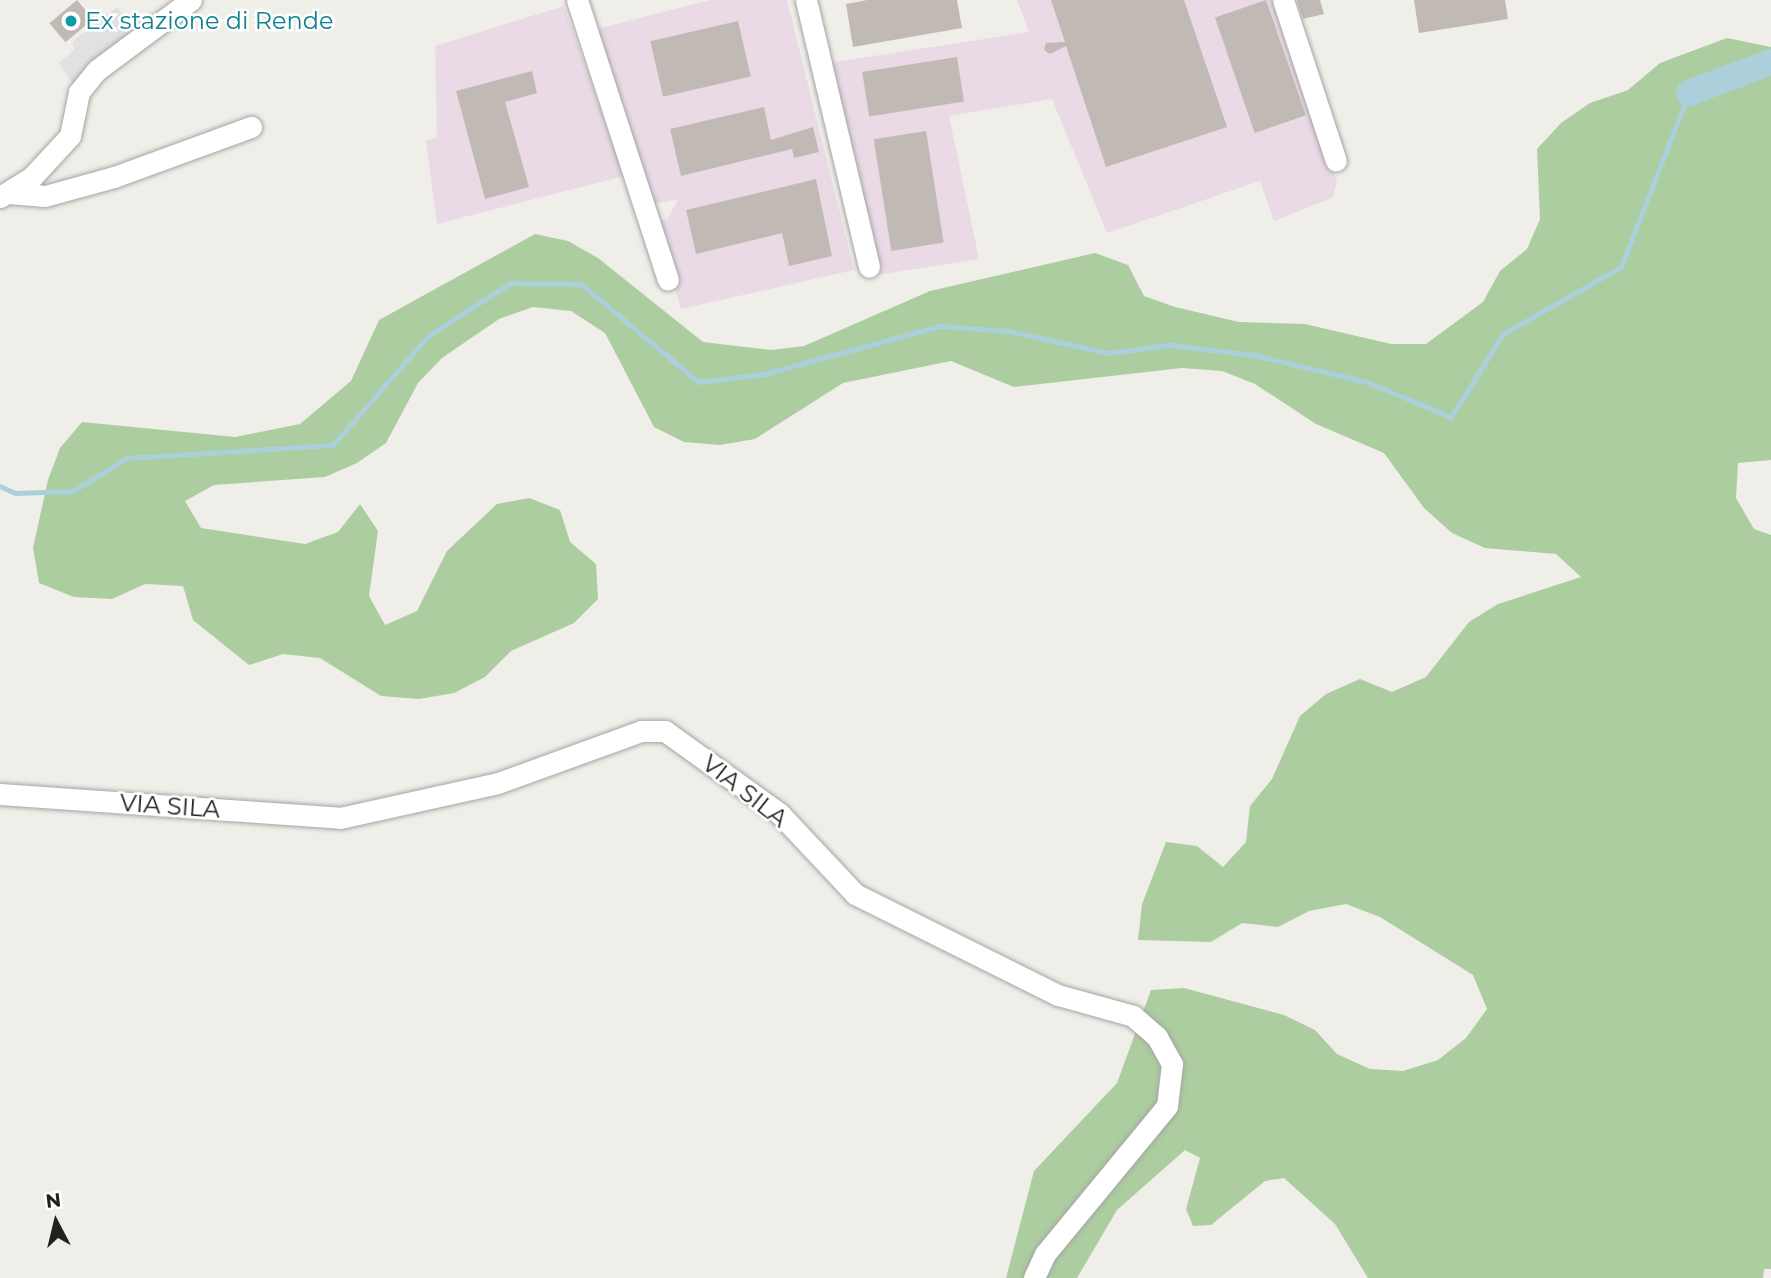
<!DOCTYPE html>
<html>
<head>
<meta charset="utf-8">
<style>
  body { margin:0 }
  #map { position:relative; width:1771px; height:1278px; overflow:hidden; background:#f0eee8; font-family:Montserrat,sans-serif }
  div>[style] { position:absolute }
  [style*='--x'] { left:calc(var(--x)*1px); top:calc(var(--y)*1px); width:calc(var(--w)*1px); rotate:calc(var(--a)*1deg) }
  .industrial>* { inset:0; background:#e9dae6 }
  .forest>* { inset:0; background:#accd9f }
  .parking>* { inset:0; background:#e1e1e1 }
  .stream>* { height:4.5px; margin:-2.25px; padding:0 2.25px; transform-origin:2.25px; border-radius:2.25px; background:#abd0db }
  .river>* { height:26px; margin:-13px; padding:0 13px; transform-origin:13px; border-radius:13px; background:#abd0db }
  .building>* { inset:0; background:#c1bab4; transform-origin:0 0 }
  .roads { filter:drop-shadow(0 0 2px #a5a5a5) drop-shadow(0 0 2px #a5a5a5) }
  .minor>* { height:21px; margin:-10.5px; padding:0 10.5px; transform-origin:10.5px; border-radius:10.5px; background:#fff }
  .dots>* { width:19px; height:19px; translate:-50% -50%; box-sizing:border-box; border:4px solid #fff; border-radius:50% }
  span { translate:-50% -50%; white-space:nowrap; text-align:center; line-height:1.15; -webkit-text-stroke:5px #fff; paint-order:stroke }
  .culture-label { font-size:24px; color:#0d838f }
  .left { translate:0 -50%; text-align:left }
  .street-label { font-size:24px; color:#212121 }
  .north { position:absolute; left:21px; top:1187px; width:70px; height:70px; -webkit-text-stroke:5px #fff; paint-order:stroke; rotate:353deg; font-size:19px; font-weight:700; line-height:28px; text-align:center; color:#212121 }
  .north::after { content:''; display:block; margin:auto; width:24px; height:32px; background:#212121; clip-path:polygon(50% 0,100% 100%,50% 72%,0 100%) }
</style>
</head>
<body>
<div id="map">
  <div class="industrial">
    <div style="clip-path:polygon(710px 0,787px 0,854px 270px,681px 309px,656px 222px,667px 219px,679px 199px,647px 205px,597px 29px)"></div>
    <div style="clip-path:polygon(1017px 0,1274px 0,1337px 182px,1332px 198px,1274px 221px,1260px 181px,1107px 233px,1052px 99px,949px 116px,979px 259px,877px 275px,829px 63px,1029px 32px)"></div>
    <div style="clip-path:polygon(564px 6px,624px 176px,437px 224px,426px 141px,437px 137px,435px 46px)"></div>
  </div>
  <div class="forest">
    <div style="clip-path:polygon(1727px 38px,1771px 47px,1771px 460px,1738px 463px,1736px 498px,1754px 529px,1771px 535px,1771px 1269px,1764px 1269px,1763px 1278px,1368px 1278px,1335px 1224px,1284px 1178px,1265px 1181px,1211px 1225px,1193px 1226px,1186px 1209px,1200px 1158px,1185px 1150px,1117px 1210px,1077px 1278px,1006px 1278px,1034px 1171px,1117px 1083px,1151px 990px,1184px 988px,1284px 1015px,1315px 1030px,1337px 1054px,1370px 1069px,1403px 1071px,1438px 1060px,1466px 1038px,1487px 1009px,1473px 975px,1380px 917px,1346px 904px,1309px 911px,1278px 927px,1242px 923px,1211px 942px,1138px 940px,1142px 904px,1166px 842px,1197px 846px,1223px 867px,1246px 842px,1250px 806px,1272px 779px,1300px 716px,1326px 694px,1360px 679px,1392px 692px,1426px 677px,1469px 622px,1498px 604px,1581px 577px,1556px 554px,1485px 548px,1452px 533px,1424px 508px,1384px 453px,1316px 424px,1255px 384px,1222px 371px,1182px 368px,1014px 387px,951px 361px,843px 383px,755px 439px,720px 445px,684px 442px,654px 427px,605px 333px,571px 311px,533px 307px,499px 319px,442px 358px,418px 383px,386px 443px,357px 463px,325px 477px,214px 485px,185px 501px,201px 528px,305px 544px,338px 532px,360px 504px,378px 531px,369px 596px,385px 625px,417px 611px,447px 551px,497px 504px,529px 498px,560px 510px,570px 542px,596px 564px,598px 599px,574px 623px,511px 651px,485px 677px,454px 693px,419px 699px,381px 696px,320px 658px,283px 654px,249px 665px,193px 620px,183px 586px,145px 584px,112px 599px,74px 597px,39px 583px,33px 548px,48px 480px,60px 448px,82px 422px,235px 437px,300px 424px,351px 381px,379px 320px,535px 234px,568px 241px,598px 258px,703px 342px,771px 350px,804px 346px,930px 291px,1095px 253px,1128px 265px,1144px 296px,1175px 307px,1239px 322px,1305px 324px,1391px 344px,1426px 344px,1483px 302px,1500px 271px,1527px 249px,1540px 219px,1537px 149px,1561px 123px,1590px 103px,1628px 90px,1660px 63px)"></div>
  </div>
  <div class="parking">
    <div style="clip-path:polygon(117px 7px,142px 36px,79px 92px,59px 63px,75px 49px,72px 42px)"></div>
  </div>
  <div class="stream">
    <div style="--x:0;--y:486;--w:17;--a:24"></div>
    <div style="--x:16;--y:493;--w:57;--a:-2"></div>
    <div style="--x:73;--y:491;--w:63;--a:-31.4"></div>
    <div style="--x:127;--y:458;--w:206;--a:-3.6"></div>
    <div style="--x:333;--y:445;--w:145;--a:-48.9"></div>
    <div style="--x:428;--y:336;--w:98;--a:-32.6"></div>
    <div style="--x:511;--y:283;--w:70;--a:0.8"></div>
    <div style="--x:581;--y:284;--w:153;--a:39.7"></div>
    <div style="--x:699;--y:382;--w:65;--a:-7"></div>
    <div style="--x:764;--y:374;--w:182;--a:-15.3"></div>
    <div style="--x:940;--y:326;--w:69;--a:4.1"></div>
    <div style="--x:1009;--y:331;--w:101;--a:12.5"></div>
    <div style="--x:1108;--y:353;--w:63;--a:-7.4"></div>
    <div style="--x:1170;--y:345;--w:85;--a:6.8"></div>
    <div style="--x:1254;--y:355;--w:116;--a:13.4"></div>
    <div style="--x:1367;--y:382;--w:91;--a:22.6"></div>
    <div style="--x:1451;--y:417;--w:98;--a:-57.9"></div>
    <div style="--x:1503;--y:334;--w:136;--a:-29.6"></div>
    <div style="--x:1621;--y:267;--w:187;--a:-68.7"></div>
  </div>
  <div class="river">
    <div style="--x:1689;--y:93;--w:88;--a:-20.7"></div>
  </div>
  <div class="building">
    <div style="left:77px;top:0;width:25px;height:36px;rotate:50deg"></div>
    <div style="clip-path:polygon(867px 0,957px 0,962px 28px,853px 47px,846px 4px)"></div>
    <div style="clip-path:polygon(1051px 0,1184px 0,1227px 127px,1106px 167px,1066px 46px,1050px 54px,1044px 50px,1046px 43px,1065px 42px)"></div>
    <div style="left:1266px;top:0;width:122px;height:54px;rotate:71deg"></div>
    <div style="clip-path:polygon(1297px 0,1320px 0,1324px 14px,1303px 19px)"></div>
    <div style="clip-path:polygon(1414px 0,1505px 0,1508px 19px,1419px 33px)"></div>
    <div style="left:738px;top:21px;width:57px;height:90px;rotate:77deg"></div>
    <div style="left:957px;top:57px;width:45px;height:96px;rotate:81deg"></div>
    <div style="clip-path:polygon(532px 71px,537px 93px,505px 102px,529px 187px,485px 199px,456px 91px)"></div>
    <div style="clip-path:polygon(764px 107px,771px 140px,813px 127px,819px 152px,794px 158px,792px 149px,681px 176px,670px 129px)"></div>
    <div style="left:926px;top:131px;width:113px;height:53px;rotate:81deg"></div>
    <div style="clip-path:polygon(816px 179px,832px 256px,789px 266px,782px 233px,696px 254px,686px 210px)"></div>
  </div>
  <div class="roads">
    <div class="minor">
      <div style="--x:577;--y:0;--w:294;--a:72"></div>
      <div style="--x:806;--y:0;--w:274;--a:76.7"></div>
      <div style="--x:1283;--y:0;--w:169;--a:71.8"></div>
      <div style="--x:10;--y:193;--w:35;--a:5"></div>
      <div style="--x:45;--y:196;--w:72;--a:-15.4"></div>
      <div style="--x:114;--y:177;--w:146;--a:-20.1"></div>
      <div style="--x:0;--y:197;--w:38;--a:-32"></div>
      <div style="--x:32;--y:177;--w:56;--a:-47.2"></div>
      <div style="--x:70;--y:136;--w:45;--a:-78.4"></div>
      <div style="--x:79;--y:92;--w:28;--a:-51"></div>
      <div style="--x:97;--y:70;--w:117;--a:-36.7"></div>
      <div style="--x:0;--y:794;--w:341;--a:4"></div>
      <div style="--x:340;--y:818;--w:162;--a:-12.5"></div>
      <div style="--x:498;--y:783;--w:152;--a:-20"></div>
      <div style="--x:641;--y:731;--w:24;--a:0"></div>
      <div style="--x:665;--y:731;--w:142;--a:35.8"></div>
      <div style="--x:780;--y:814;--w:110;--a:46.8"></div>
      <div style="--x:855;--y:894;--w:227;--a:26.5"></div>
      <div style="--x:1058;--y:995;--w:78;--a:15.6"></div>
      <div style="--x:1133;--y:1016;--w:32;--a:41"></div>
      <div style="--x:1157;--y:1037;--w:31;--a:61"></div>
      <div style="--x:1172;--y:1064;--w:42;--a:96.8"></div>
      <div style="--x:1167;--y:1106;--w:192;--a:129.5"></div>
      <div style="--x:1045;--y:1254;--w:26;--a:115"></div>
    </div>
  </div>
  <div class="dots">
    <div style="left:71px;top:21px;background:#0f9aa8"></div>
  </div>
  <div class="culture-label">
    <span class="left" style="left:85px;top:21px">Ex stazione di Rende</span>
  </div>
  <div class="street-label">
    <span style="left:745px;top:791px;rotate:38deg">VIA SILA</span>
    <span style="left:170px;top:806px;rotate:4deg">VIA SILA</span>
  </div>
  <div class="north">N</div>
</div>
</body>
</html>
